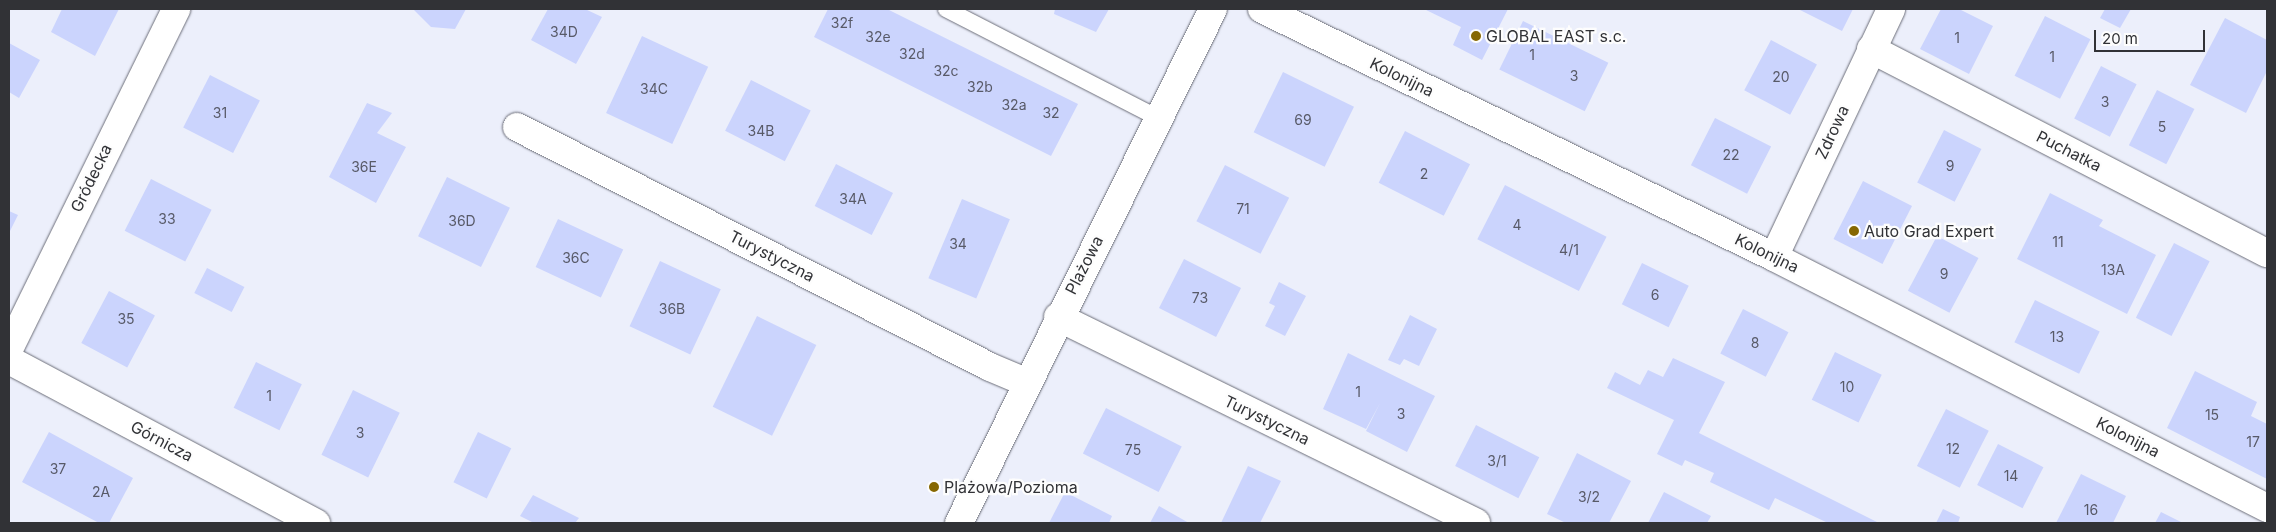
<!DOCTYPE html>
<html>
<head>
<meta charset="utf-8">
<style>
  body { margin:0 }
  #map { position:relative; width:2276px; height:532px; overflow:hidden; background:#eceffb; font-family:Inter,sans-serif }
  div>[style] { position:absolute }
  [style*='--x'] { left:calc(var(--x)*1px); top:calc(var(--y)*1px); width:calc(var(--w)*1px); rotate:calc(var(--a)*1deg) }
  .building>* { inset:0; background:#cbd4fd; transform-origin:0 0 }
  .roads { filter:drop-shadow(0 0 1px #6c6e79) drop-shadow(0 0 1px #6c6e79) }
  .lane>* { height:16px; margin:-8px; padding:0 8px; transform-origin:8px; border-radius:8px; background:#fff }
  .street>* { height:28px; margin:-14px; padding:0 14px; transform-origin:14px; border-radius:14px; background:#fff }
  .secondary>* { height:28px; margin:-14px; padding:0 14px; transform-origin:14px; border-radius:14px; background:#fff }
  .dots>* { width:14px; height:14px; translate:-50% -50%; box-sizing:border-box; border:2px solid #fdfdfd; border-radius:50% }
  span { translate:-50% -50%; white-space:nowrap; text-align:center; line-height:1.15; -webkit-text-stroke:4.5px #fdfdfd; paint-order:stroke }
  .number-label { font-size:14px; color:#585a68 }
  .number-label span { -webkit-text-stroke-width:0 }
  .poi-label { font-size:16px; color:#313236 }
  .left { translate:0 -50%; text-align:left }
  .street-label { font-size:16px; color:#313236 }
  .frame { position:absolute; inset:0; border:10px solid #313236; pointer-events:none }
  .scale { position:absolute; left:2094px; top:30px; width:111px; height:22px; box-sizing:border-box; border:2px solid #313236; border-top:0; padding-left:6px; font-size:15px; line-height:18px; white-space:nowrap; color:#313236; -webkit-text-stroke:4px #fdfdfd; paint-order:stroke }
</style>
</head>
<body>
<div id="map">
  <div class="building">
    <div style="clip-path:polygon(62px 9px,119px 9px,95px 56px,51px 32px)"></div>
    <div style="clip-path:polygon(413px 9px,466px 9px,455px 29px,431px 27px)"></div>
    <div style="clip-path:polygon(548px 9px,585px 9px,602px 17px,576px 64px,531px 40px)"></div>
    <div style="clip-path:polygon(828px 9px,887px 9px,1078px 104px,1051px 156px,814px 37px)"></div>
    <div style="clip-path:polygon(1055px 9px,1109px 9px,1096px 32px,1054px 14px)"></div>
    <div style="clip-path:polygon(1424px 9px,1508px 9px,1482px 60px,1453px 45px,1461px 27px)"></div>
    <div style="clip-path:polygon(1798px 9px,1853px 9px,1842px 31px)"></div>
    <div style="clip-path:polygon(1941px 9px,1959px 9px,1993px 26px,1969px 74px,1920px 49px)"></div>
    <div style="clip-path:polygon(2105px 9px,2131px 9px,2120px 28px,2100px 18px)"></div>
    <div style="left:2045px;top:16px;width:51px;height:67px;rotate:27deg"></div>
    <div style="clip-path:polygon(2225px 18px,2267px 40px,2267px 71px,2246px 113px,2190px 85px)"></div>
    <div style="left:1523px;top:21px;width:95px;height:54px;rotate:26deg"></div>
    <div style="left:642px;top:36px;width:73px;height:85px;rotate:25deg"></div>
    <div style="left:1771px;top:40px;width:52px;height:57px;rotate:28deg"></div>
    <div style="clip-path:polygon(9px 43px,40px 60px,19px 98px,9px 92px)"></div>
    <div style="left:2101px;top:66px;width:40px;height:59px;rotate:27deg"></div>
    <div style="left:1283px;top:72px;width:79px;height:67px;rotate:26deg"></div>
    <div style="left:210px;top:75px;width:56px;height:59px;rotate:27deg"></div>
    <div style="left:751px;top:80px;width:67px;height:57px;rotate:27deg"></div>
    <div style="left:2157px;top:90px;width:42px;height:62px;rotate:27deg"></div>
    <div style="clip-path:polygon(367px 103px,392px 113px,377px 133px,406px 147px,376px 203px,329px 177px)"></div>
    <div style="left:1715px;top:118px;width:63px;height:53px;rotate:27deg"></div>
    <div style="left:1944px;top:130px;width:42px;height:59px;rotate:27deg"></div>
    <div style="left:1405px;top:131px;width:73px;height:58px;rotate:27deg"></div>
    <div style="left:836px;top:164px;width:64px;height:47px;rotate:27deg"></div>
    <div style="left:1225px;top:165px;width:72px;height:63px;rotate:27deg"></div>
    <div style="left:447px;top:177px;width:70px;height:66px;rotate:26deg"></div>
    <div style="left:151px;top:179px;width:68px;height:58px;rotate:27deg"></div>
    <div style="left:1863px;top:181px;width:55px;height:65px;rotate:27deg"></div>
    <div style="left:1505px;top:185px;width:114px;height:61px;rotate:27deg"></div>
    <div style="clip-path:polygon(2050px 193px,2103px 220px,2099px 226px,2156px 255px,2127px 314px,2017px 259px)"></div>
    <div style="left:962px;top:199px;width:52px;height:86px;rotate:23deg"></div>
    <div style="clip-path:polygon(9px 211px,18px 215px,9px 233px)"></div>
    <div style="left:558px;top:219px;width:72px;height:53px;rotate:25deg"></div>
    <div style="left:1937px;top:236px;width:47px;height:62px;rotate:28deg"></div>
    <div style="left:2174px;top:243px;width:40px;height:84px;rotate:27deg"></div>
    <div style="left:1184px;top:259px;width:64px;height:55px;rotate:27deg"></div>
    <div style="left:660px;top:261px;width:67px;height:72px;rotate:25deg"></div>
    <div style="left:1642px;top:263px;width:52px;height:46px;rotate:26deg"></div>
    <div style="left:207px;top:268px;width:42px;height:28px;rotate:27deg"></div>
    <div style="clip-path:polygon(1279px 282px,1306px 296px,1285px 336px,1265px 326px,1275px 306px,1269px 303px)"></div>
    <div style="left:109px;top:291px;width:52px;height:59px;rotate:28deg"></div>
    <div style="left:2035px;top:300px;width:72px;height:47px;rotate:26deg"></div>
    <div style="left:1743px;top:309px;width:51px;height:50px;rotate:27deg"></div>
    <div style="clip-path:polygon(1410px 315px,1437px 329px,1419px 366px,1404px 359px,1400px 365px,1388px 360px)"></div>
    <div style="left:757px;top:316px;width:66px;height:101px;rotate:26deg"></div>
    <div style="left:1835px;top:352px;width:52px;height:53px;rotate:26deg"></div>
    <div style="clip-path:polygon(1348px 353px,1435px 396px,1407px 452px,1366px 431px,1380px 403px,1366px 429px,1323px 409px)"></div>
    <div style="clip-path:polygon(1673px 358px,1725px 382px,1699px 433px,1879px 523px,1828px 523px,1775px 498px,1769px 510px,1710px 482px,1714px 473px,1685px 460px,1682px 466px,1657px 454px,1674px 420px,1607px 388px,1615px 372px,1640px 385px,1648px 370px,1663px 377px)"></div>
    <div style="left:256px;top:362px;width:51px;height:51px;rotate:26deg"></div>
    <div style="clip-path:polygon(2195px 371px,2257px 402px,2251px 416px,2267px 424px,2267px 479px,2167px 428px)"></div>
    <div style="left:353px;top:390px;width:52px;height:72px;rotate:26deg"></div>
    <div style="left:1106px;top:408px;width:85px;height:51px;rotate:27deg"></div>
    <div style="left:1946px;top:409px;width:48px;height:64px;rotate:27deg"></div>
    <div style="left:1476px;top:425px;width:71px;height:46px;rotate:27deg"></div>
    <div style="clip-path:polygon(49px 432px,133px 478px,109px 523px,99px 523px,22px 482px)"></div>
    <div style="left:478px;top:432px;width:37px;height:56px;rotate:26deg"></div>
    <div style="left:1998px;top:444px;width:51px;height:46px;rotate:27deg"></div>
    <div style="clip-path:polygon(1577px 453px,1631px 481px,1609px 523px,1566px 523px,1547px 514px)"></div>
    <div style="clip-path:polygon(1248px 466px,1281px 481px,1260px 523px,1221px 523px)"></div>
    <div style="clip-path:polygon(2081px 474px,2126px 496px,2113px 523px,2056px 523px)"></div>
    <div style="clip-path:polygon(1065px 492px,1112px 516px,1109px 523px,1049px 523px)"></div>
    <div style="clip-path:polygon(1664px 492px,1711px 516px,1707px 523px,1648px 523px)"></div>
    <div style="clip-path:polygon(533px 495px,579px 518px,575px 523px,534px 523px,520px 516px)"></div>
    <div style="clip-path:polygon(1159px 506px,1189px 523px,1150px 523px)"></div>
    <div style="clip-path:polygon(1943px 509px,1960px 517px,1958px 523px,1936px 523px)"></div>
    <div style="clip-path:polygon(2161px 512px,2183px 523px,2155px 523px)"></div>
  </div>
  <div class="roads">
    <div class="lane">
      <div style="--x:946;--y:9;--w:238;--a:27.2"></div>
    </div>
    <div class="street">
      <div style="--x:1262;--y:9;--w:569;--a:25.84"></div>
      <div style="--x:1774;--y:257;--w:553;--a:26.98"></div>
      <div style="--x:1871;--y:49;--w:445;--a:27.3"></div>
      <div style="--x:517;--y:127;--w:530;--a:26.9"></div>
      <div style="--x:990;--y:367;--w:41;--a:22.8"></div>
      <div style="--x:1774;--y:257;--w:274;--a:-64.7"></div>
      <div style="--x:1058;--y:317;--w:466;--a:26.2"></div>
      <div style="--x:9;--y:349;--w:379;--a:-63.8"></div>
      <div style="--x:9;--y:360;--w:348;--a:28"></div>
    </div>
    <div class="secondary">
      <div style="--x:959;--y:523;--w:573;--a:-63.7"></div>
    </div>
  </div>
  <div class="dots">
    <div style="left:1476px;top:36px;background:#866701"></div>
    <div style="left:1854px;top:231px;background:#866701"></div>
    <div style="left:934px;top:487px;background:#866701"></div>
  </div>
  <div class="number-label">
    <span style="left:842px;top:23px">32f</span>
    <span style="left:564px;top:32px">34D</span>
    <span style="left:878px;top:37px">32e</span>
    <span style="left:1957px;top:38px">1</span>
    <span style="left:912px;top:54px">32d</span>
    <span style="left:1532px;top:55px">1</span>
    <span style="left:2052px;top:57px">1</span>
    <span style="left:946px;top:71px">32c</span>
    <span style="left:1574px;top:76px">3</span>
    <span style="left:1781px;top:77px">20</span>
    <span style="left:980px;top:87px">32b</span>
    <span style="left:654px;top:89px">34C</span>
    <span style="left:2105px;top:102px">3</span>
    <span style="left:1014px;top:105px">32a</span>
    <span style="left:220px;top:113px">31</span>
    <span style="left:1051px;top:113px">32</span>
    <span style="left:1303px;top:120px">69</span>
    <span style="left:2162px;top:127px">5</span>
    <span style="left:761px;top:131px">34B</span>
    <span style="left:1731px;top:155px">22</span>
    <span style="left:1950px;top:166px">9</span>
    <span style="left:364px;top:167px">36E</span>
    <span style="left:1424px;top:174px">2</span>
    <span style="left:853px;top:199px">34A</span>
    <span style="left:1243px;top:209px">71</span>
    <span style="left:167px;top:219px">33</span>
    <span style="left:462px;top:221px">36D</span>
    <span style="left:1517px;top:225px">4</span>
    <span style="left:2058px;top:242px">11</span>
    <span style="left:958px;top:244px">34</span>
    <span style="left:1569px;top:250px">4/1</span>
    <span style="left:576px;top:258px">36C</span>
    <span style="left:2113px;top:270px">13A</span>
    <span style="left:1944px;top:274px">9</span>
    <span style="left:1655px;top:295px">6</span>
    <span style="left:1200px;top:298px">73</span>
    <span style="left:672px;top:309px">36B</span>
    <span style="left:126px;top:319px">35</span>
    <span style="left:2057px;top:337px">13</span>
    <span style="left:1755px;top:343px">8</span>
    <span style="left:1847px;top:387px">10</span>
    <span style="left:1358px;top:392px">1</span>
    <span style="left:269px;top:396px">1</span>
    <span style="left:1401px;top:414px">3</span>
    <span style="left:2212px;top:415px">15</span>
    <span style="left:360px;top:433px">3</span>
    <span style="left:2253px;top:442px">17</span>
    <span style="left:1953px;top:449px">12</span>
    <span style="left:1133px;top:450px">75</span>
    <span style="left:1497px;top:461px">3/1</span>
    <span style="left:58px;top:469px">37</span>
    <span style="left:2011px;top:476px">14</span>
    <span style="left:101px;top:492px">2A</span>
    <span style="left:1589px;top:497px">3/2</span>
    <span style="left:2091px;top:510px">16</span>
  </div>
  <div class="poi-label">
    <span class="left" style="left:1486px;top:36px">GLOBAL EAST s.c.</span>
    <span class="left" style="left:1864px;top:231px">Auto Grad Expert</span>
    <span class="left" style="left:944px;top:487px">Plażowa/Pozioma</span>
  </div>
  <div class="street-label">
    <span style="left:1402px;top:77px;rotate:26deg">Kolonijna</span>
    <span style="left:1832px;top:132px;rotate:-65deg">Zdrowa</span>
    <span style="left:2069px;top:151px;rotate:27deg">Puchatka</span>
    <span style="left:91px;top:178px;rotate:-64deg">Gródecka</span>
    <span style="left:1767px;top:253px;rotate:26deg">Kolonijna</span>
    <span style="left:772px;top:256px;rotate:27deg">Turystyczna</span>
    <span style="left:1084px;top:265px;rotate:-63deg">Plażowa</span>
    <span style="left:1267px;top:420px;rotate:26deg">Turystyczna</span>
    <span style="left:2128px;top:437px;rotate:27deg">Kolonijna</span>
    <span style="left:162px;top:441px;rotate:28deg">Górnicza</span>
  </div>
  <div class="frame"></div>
  <div class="scale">20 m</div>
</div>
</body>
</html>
